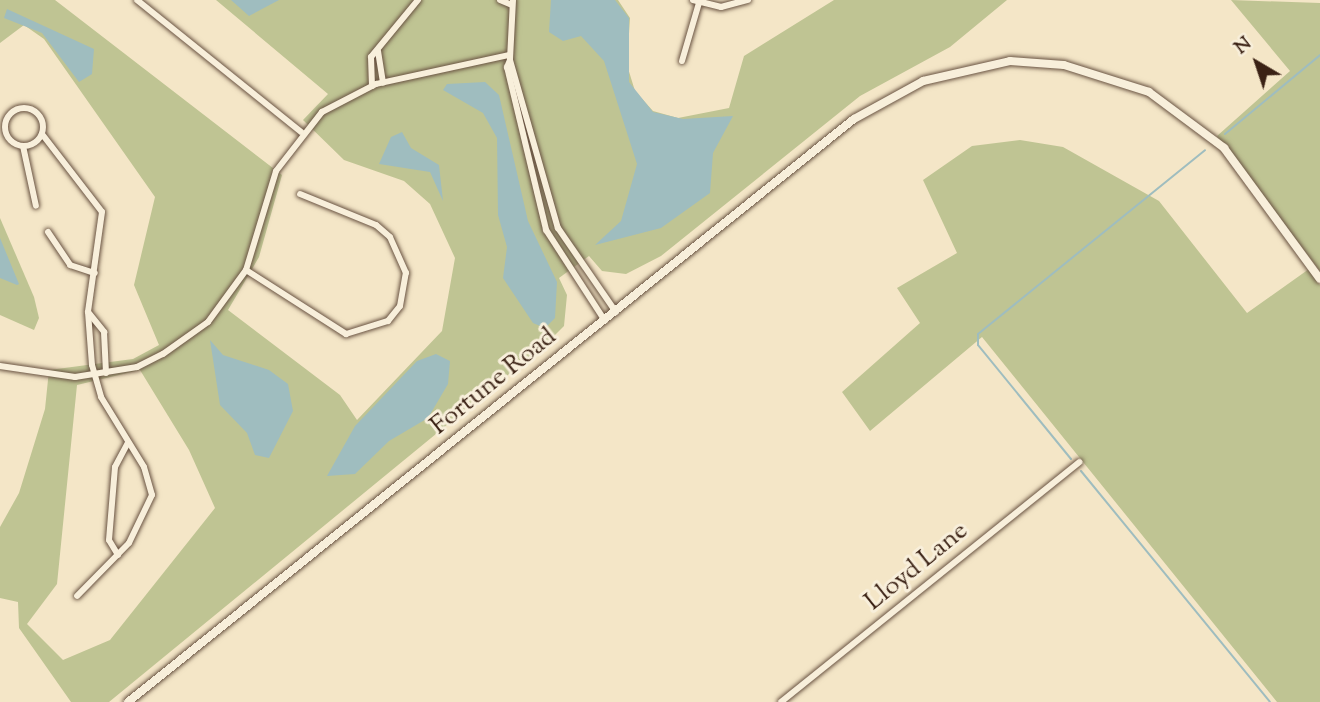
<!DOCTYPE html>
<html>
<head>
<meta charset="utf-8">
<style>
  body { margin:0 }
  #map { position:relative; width:1320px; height:702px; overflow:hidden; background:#f4e6c7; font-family:"Sorts Mill Goudy",serif }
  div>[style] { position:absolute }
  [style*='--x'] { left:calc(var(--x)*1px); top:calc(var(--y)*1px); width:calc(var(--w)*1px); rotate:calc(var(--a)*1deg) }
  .green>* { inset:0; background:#bfc493 }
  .water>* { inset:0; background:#9fbdbf }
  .stream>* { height:2px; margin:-1px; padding:0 1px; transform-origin:1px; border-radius:1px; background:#9fbdbf }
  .roads { filter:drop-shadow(0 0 2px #695342) drop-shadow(0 0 2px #695342) }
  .minor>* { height:6px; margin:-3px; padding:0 3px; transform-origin:3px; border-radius:3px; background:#f8efdb }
  .minor>.ring { margin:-3px; padding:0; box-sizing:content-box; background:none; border:6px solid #f8efdb; border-radius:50% }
  .tertiary>* { height:8px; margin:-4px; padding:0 4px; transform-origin:4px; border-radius:4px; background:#f8efdb }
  span { translate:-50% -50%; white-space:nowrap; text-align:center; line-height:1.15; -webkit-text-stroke:6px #f8efdb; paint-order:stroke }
  .street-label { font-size:26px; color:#3b2215 }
  .north { position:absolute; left:1222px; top:28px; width:70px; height:70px; -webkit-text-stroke:5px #f8efdb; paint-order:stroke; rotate:321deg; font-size:19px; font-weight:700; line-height:28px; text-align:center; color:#3b2215 }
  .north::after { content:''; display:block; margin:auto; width:24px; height:32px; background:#3b2215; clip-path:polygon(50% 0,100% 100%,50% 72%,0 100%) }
</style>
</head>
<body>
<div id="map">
  <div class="green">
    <div style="clip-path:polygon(evenodd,0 0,55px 0,282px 175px,259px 257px,228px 310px,340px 395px,357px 420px,442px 331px,455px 258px,430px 204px,404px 181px,344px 160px,303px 120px,328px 94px,216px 0,618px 0,630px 18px,627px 65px,635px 91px,653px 111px,678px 118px,729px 108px,744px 56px,834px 0,1007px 0,950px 47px,860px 96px,661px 256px,626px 274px,602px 271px,589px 256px,559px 278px,567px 295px,564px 326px,547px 343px,109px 702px,71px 702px,19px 628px,18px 602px,0 598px,0 527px,19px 493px,45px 409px,49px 370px,133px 359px,159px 345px,134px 285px,155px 197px,44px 39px,24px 25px,0 43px,0 0,140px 370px,189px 450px,215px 508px,110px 640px,63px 660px,27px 624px,57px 584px,77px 385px,140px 370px)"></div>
    <div style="clip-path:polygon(1231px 0,1320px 3px,1320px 271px,1217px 136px,1290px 71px)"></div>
    <div style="clip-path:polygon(1020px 140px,1063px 147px,1159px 201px,1247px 313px,1309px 269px,1320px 285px,1320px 702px,1277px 702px,982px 337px,870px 431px,842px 392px,920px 323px,897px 288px,957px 253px,923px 180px,972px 146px)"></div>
    <div style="clip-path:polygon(0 218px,34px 297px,39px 318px,34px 330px,0 315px)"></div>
  </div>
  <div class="water">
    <div style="clip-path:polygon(231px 0,279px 0,249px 16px)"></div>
    <div style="clip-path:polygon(551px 0,615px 0,629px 18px,629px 82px,653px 112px,683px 119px,733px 116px,713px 153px,710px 193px,661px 228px,595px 245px,621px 221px,637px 164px,604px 61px,581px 36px,563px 41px,549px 32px)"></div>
    <div style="clip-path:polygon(7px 9px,94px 49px,92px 74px,79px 82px,42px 33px,4px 18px)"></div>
    <div style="clip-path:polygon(485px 82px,499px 95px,528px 221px,557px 282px,555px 318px,545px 328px,533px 323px,503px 278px,507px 247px,498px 215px,497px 138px,483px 113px,443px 90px,447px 84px)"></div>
    <div style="clip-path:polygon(402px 132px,411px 148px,439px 165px,443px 201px,430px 172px,379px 164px,391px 137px)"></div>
    <div style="clip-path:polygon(0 238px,19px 284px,17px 285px,0 278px)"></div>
    <div style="clip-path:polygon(210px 340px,223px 355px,269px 370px,288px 384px,293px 411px,269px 458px,255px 455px,247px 433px,220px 405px)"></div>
    <div style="clip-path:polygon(436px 354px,450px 361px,448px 384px,428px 418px,389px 441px,355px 474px,327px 476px,355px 426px,417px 361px)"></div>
  </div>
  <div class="stream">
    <div style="--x:1225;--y:134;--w:124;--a:-39.7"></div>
    <div style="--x:1071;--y:459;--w:147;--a:-129.2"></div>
    <div style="--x:978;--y:345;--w:11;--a:-90"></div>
    <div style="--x:978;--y:334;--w:292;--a:-39"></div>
    <div style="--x:1081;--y:471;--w:298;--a:50.7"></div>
  </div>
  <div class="roads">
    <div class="minor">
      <div style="--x:137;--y:0;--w:211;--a:38.8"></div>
      <div style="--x:500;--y:0;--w:13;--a:23"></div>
      <div style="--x:513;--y:0;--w:60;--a:92.9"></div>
      <div style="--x:510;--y:60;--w:175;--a:74.1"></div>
      <div style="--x:558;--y:228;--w:102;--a:55.4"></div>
      <div style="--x:693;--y:0;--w:29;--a:14"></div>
      <div style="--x:721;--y:7;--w:28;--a:-15"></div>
      <div style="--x:378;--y:51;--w:32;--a:81"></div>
      <div style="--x:510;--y:60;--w:8;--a:113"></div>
      <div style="--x:507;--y:67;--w:168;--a:76.5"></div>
      <div style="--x:546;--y:230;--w:108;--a:57"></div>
      <div style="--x:682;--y:61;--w:60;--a:-73.7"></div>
      <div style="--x:372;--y:86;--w:29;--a:-92"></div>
      <div style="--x:371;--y:57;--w:74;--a:-50.5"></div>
      <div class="ring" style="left:5px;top:108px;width:32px;height:32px"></div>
      <div style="--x:42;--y:134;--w:98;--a:52.4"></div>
      <div style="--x:102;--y:212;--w:101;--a:98"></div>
      <div style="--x:88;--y:312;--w:53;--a:85.7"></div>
      <div style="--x:92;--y:365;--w:33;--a:74"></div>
      <div style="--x:101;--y:397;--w:82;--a:58.4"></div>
      <div style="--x:144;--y:467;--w:29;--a:74"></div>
      <div style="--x:152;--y:495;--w:53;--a:115.6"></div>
      <div style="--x:129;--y:543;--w:74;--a:134.5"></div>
      <div style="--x:23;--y:146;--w:61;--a:77.8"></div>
      <div style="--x:48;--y:232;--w:40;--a:56"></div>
      <div style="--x:70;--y:265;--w:26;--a:18"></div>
      <div style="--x:246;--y:270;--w:119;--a:32.6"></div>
      <div style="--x:346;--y:334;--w:44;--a:-17.2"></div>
      <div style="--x:388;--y:321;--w:19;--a:-51"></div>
      <div style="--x:400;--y:306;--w:34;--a:-80"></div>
      <div style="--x:406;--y:273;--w:39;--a:-114"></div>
      <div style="--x:390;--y:237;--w:18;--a:-139"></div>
      <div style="--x:376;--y:225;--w:82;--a:-157.8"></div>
      <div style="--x:88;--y:312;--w:26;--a:51"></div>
      <div style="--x:104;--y:332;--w:41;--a:87.2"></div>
      <div style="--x:0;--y:366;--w:76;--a:8.3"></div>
      <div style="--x:75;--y:377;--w:63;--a:-9.2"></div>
      <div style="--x:137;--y:367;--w:29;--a:-27"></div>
      <div style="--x:163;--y:354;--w:55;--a:-35.4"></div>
      <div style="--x:208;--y:322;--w:64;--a:-53.8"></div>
      <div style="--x:246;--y:270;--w:103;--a:-73.1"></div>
      <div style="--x:276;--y:171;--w:75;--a:-52.1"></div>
      <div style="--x:322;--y:112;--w:61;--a:-27.4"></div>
      <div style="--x:376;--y:84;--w:136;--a:-12.3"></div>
      <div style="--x:118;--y:555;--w:17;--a:-121"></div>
      <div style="--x:109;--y:540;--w:73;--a:-85.3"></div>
      <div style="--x:115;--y:467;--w:27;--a:-62"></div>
      <div style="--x:781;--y:702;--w:383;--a:-38.8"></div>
    </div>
    <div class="tertiary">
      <div style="--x:128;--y:702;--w:931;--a:-38.77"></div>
      <div style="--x:854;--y:119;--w:79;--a:-28.8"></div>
      <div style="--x:923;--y:81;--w:89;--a:-12.9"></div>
      <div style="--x:1010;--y:61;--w:54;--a:4.2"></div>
      <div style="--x:1064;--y:65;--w:89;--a:17.6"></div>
      <div style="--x:1149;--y:92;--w:94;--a:36.7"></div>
      <div style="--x:1224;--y:148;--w:162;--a:53.8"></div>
    </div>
  </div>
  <div class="street-label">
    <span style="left:494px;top:382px;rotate:-39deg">Fortune Road</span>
    <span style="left:917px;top:567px;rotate:-39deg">Lloyd Lane</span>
  </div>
  <div class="north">N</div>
</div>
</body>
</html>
